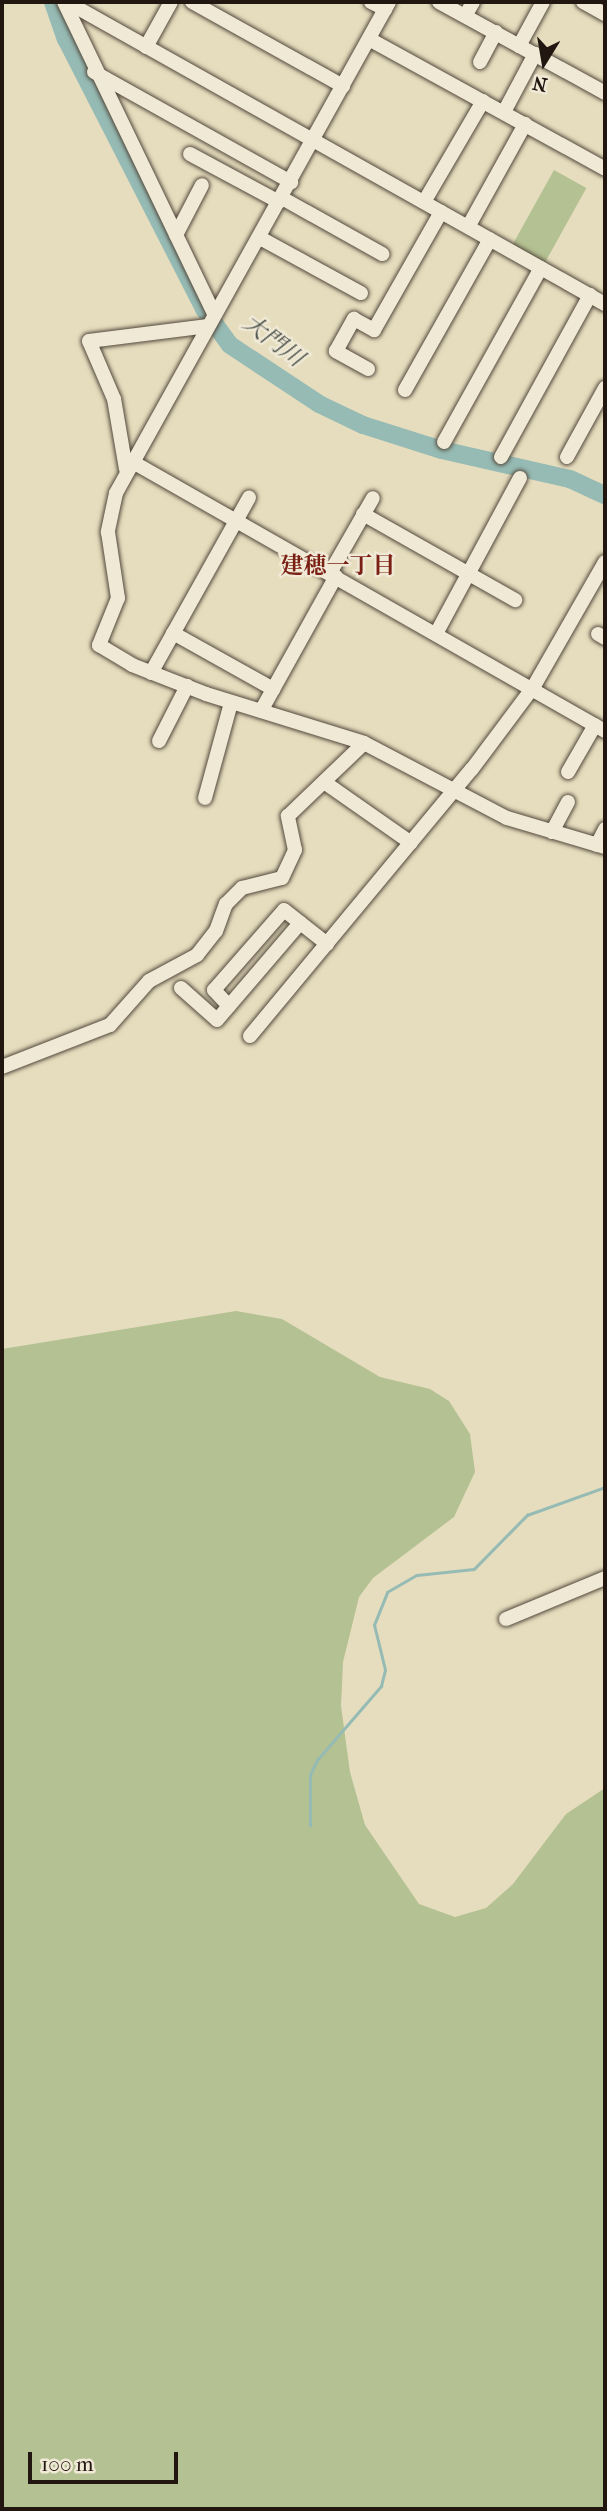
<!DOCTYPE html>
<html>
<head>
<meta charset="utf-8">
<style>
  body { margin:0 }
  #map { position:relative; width:607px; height:2511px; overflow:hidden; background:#e6ddbe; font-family:"IM FELL French Canon","Noto Serif JP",serif }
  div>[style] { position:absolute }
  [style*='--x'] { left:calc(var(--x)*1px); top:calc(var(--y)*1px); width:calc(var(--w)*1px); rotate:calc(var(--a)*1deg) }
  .green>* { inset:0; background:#b4c192; transform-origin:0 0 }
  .stream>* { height:2.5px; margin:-1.25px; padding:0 1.25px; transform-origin:1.25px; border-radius:1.25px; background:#96bbb4 }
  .river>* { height:18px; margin:-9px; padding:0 9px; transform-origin:9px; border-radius:9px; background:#96bbb4 }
  .roads { filter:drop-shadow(0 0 2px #53483c) drop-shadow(0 0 2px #53483c) }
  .minor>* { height:14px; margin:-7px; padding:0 7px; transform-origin:7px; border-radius:7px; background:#efe9d5 }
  span { translate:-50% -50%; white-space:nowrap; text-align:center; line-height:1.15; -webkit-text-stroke:5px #efe9d5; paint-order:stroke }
  .water-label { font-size:23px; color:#4b504a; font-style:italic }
  .neighbourhood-label { font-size:23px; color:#7a1f14; font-weight:700 }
  .frame { position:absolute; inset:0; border:4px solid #221611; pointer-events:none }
  .north { position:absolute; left:509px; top:28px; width:70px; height:70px; -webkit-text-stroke:5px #efe9d5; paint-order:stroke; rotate:191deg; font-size:19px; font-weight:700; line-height:28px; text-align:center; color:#221611 }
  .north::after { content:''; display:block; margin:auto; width:24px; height:32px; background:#221611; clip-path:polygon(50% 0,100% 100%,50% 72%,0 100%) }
  .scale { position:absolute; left:28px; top:2452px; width:150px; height:32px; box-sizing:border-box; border:4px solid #221611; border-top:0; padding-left:9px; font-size:21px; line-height:24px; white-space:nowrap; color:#221611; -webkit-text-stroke:5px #efe9d5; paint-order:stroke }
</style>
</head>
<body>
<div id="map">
  <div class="green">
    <div style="left:554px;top:170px;width:37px;height:87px;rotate:29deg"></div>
    <div style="clip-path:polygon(236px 1311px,282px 1319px,380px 1377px,430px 1389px,449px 1401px,470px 1434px,475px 1472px,454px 1517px,373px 1578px,359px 1597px,343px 1662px,341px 1706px,350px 1772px,365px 1825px,419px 1904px,455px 1917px,486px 1908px,513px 1884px,566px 1814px,605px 1788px,605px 2509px,2px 2509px,2px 1349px)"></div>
  </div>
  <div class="stream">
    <div style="--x:310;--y:1826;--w:51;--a:-90"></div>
    <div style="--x:310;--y:1775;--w:17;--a:-65"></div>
    <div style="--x:317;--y:1760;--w:98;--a:-49.1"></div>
    <div style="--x:381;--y:1686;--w:16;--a:-76"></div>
    <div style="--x:385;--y:1670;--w:46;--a:-103.7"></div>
    <div style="--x:374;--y:1625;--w:35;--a:-68"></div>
    <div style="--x:387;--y:1592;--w:34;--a:-30"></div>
    <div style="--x:417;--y:1575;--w:57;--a:-6"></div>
    <div style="--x:474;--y:1569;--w:76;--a:-45.5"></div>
    <div style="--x:527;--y:1515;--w:83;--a:-19.7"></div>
  </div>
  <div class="river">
    <div style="--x:53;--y:2;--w:39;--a:71"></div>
    <div style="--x:66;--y:39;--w:303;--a:62.9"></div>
    <div style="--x:204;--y:309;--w:44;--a:54.2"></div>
    <div style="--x:230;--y:345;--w:107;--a:33.5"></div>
    <div style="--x:319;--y:404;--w:49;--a:25.5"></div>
    <div style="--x:363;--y:425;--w:83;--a:17.6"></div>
    <div style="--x:442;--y:450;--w:131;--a:12.8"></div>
    <div style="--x:570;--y:479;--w:38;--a:25"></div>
  </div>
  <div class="roads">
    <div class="minor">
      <div style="--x:64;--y:2;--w:346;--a:64.3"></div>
      <div style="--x:67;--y:2;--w:617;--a:29.31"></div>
      <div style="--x:192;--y:2;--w:173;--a:29.1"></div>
      <div style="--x:371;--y:2;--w:16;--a:27"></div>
      <div style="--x:389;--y:2;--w:562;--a:119.07"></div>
      <div style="--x:116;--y:493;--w:40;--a:102"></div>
      <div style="--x:108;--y:532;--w:67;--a:81.4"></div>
      <div style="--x:118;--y:598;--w:51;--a:112"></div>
      <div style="--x:99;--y:645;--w:39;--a:31"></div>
      <div style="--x:132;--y:665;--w:79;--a:21.4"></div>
      <div style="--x:206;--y:694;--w:165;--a:17.2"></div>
      <div style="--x:364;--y:743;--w:161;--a:27.7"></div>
      <div style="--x:507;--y:818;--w:102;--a:16.5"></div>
      <div style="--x:439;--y:2;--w:189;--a:28.7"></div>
      <div style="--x:583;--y:2;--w:25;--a:29"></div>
      <div style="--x:465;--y:16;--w:16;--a:-60"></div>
      <div style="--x:369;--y:39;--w:269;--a:28.8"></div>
      <div style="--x:519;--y:46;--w:50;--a:-61.4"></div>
      <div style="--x:146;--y:47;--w:51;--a:-60.9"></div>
      <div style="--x:480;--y:62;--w:34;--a:-62"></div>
      <div style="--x:94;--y:72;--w:226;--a:29.2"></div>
      <div style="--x:504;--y:112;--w:66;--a:-61.9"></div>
      <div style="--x:190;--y:154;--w:101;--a:28.3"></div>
      <div style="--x:282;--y:198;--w:115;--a:29.2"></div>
      <div style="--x:424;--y:202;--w:117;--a:-59.7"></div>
      <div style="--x:468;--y:227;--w:118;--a:-61"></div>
      <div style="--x:176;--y:235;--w:56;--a:-62.5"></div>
      <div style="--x:260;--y:238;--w:115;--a:28.6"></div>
      <div style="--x:368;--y:369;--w:37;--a:-151"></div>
      <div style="--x:336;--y:351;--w:37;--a:-61"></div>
      <div style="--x:354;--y:319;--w:23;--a:29"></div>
      <div style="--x:374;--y:330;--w:136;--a:-60.4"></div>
      <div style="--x:405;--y:390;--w:173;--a:-60.6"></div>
      <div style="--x:444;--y:442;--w:199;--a:-60.9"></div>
      <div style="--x:501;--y:457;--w:185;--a:-61.2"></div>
      <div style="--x:567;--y:457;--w:79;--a:-61.2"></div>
      <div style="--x:131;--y:461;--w:546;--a:29.67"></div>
      <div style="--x:126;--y:469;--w:71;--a:-99.7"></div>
      <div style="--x:114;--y:399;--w:63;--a:-113.3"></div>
      <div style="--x:89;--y:341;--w:120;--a:-7.2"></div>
      <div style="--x:363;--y:514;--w:175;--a:29.5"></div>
      <div style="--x:330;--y:573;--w:86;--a:-60.2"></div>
      <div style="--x:437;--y:632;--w:175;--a:-61.7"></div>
      <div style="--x:173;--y:633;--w:115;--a:29.2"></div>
      <div style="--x:598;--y:634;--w:8;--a:30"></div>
      <div style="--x:151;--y:673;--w:201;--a:-60.8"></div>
      <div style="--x:261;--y:711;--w:154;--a:-60.9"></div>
      <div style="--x:159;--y:741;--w:62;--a:-63"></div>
      <div style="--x:568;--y:772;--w:54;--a:-60.1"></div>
      <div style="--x:324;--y:782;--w:106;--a:35"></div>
      <div style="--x:205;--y:798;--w:98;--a:-74.7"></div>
      <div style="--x:552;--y:832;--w:34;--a:-62"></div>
      <div style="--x:597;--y:845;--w:18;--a:-63"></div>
      <div style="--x:181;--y:988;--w:48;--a:41.6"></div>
      <div style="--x:217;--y:1020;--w:128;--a:-49.4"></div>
      <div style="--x:229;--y:1006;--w:22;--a:-133"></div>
      <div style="--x:214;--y:990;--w:106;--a:-48.8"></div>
      <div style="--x:284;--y:910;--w:55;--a:38.3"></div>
      <div style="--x:250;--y:1036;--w:347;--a:-50.3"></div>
      <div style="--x:472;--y:769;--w:104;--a:-53.2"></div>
      <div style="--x:534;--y:686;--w:143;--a:-60.2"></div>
      <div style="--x:2;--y:1067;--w:116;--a:-21.3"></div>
      <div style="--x:110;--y:1025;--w:59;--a:-48.4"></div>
      <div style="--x:149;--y:981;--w:55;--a:-28.4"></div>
      <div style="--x:197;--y:955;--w:31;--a:-52"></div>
      <div style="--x:216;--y:931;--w:29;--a:-70"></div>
      <div style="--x:226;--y:904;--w:23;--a:-45"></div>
      <div style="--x:242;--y:888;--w:41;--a:-14"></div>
      <div style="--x:282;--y:878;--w:31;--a:-65"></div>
      <div style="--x:295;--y:850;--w:35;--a:-102"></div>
      <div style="--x:288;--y:816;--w:105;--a:-43.8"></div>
      <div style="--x:506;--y:1619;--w:107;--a:-22.5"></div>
    </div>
  </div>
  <div class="water-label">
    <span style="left:273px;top:341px;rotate:37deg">大門川</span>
  </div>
  <div class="neighbourhood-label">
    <span style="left:338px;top:566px">建穂一丁目</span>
  </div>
  <div class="frame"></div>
  <div class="north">N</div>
  <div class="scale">100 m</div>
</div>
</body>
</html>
